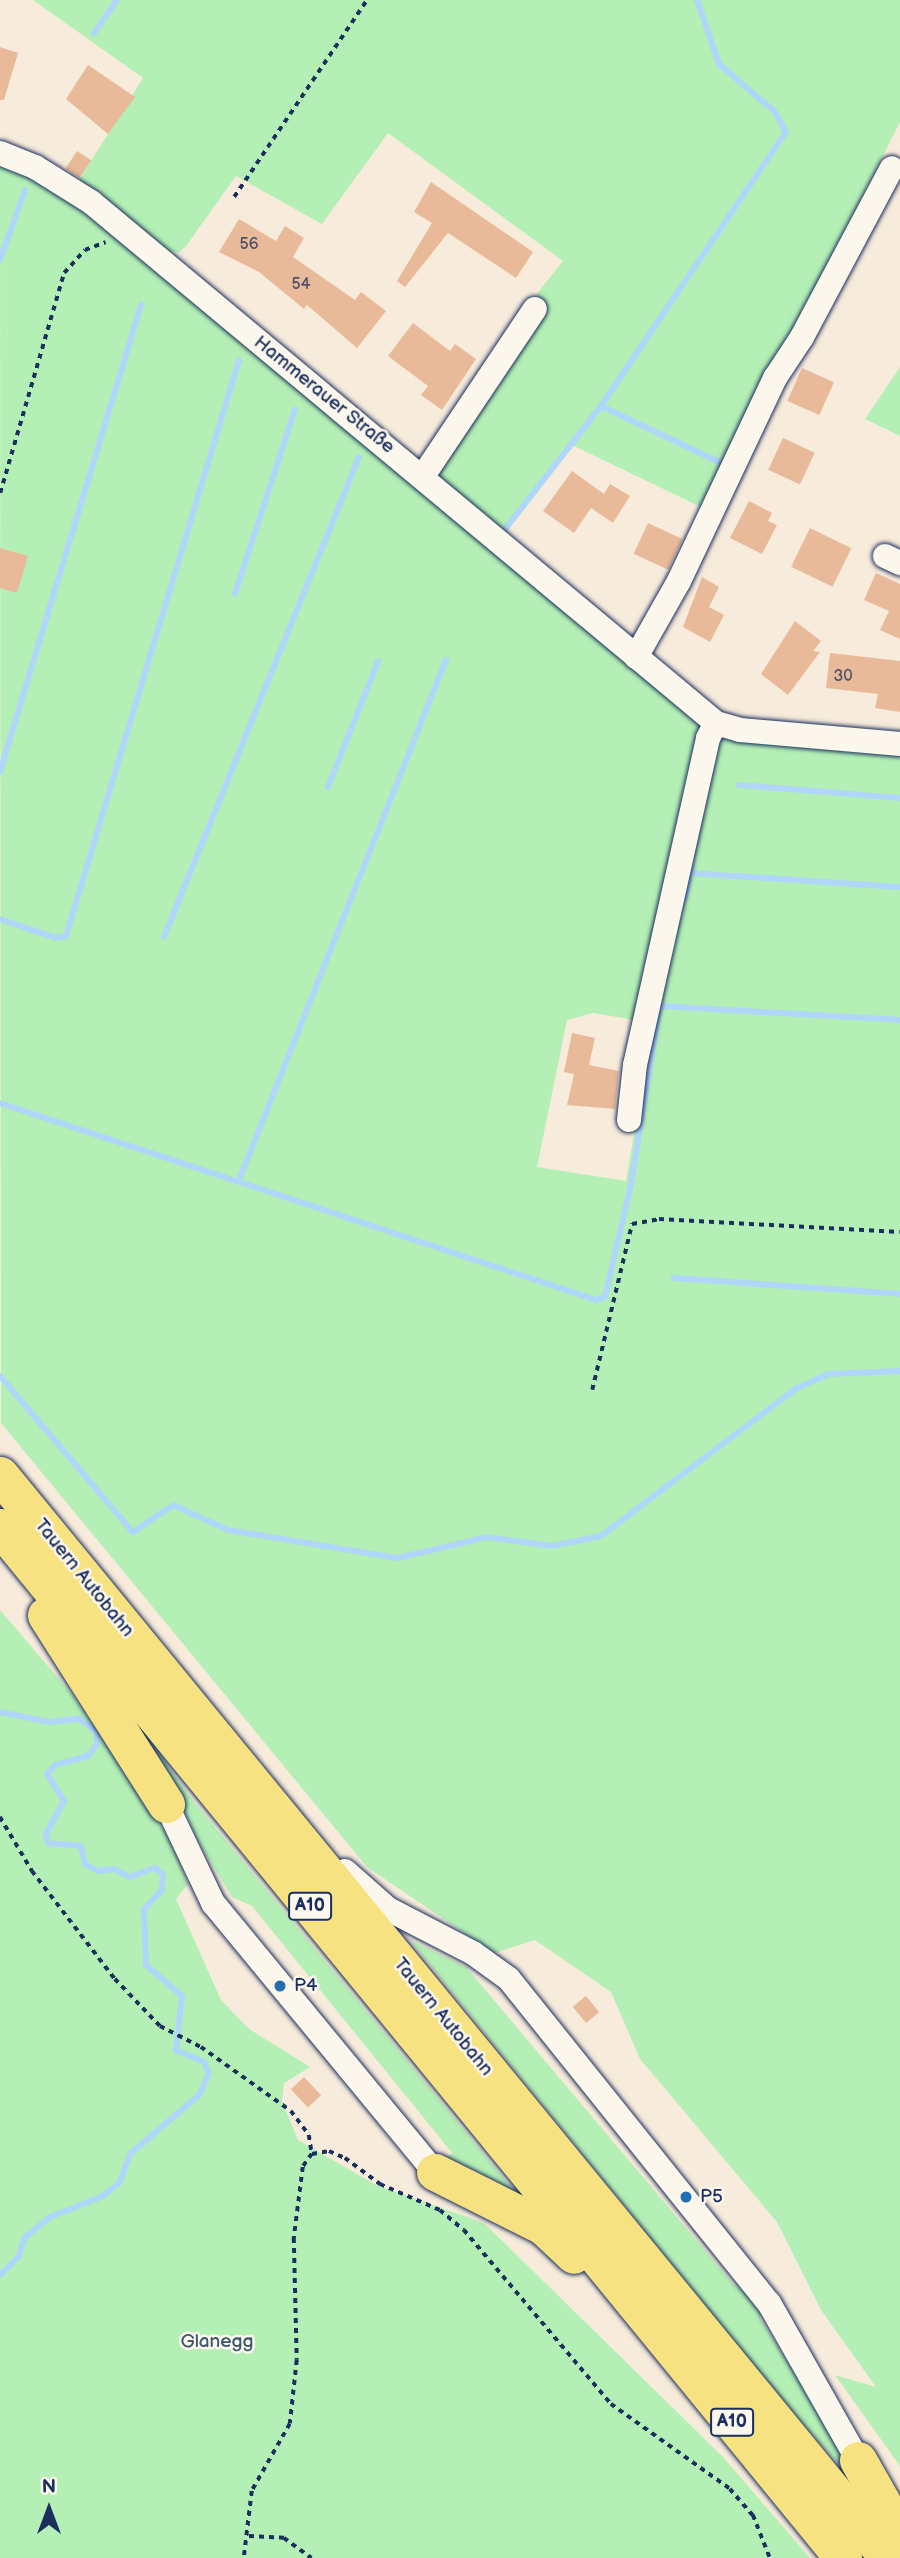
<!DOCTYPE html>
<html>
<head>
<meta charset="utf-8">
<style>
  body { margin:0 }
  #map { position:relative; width:900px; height:2558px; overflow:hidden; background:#f7ebdb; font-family:"Balsamiq Sans",sans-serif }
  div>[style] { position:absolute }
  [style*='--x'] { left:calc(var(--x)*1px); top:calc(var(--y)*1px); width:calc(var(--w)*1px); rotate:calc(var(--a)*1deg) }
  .green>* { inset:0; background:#b4f0b5 }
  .stream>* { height:6px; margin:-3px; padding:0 3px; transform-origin:3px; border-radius:3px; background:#b0d6f9 }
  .building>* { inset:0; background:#e9ba99; transform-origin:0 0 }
  .path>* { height:3.5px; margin-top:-1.75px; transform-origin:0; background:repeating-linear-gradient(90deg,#1b2f5e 0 5px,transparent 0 10px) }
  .roads { filter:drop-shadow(0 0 2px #1b2f5e) drop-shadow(0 0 2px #1b2f5e) }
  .minor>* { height:24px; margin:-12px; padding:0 12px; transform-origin:12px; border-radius:12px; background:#fbf7ec }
  .highway>* { height:37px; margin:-18.5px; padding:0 18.5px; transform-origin:18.5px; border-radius:18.5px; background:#f6e281 }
  .dots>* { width:19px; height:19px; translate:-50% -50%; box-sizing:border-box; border:4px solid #fbf7ec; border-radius:50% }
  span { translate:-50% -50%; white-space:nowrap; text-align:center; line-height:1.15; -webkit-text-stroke:5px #fbf7ec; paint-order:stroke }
  .number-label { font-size:16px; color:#4e526d }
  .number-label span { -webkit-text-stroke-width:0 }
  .shield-label span { padding:2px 5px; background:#fbf7ec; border:2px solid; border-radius:5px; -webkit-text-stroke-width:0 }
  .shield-label { font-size:18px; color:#1b2f5e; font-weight:700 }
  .street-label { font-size:19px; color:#1b2f5e }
  .poi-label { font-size:19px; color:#1b2f5e }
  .left { translate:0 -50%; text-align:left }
  .park-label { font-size:19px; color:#3a566f }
  .north { position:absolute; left:14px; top:2474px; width:70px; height:70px; -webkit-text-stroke:5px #fbf7ec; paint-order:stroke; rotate:0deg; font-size:19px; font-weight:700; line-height:28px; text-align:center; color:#1b2f5e }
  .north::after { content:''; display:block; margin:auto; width:24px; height:32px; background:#1b2f5e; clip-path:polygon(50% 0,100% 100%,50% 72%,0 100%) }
</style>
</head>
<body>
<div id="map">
  <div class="green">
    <div style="clip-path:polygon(33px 0,900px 0,900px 122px,705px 509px,570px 444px,505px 534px,434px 476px,545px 303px,536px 295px,563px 261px,388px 133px,322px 224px,236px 176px,186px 246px,179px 253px,168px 251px,79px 180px,143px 78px)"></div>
    <div style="clip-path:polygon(evenodd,0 164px,58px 191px,715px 736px,900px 748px,900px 2466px,835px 2375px,876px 2387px,821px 2310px,777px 2222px,640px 2059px,611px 1992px,535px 1940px,494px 1953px,367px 1867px,1px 1423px,0 164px,593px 1013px,653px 1023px,626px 1181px,537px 1167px,567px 1020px,593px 1013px)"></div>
    <div style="clip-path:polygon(900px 367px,900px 436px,865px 419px)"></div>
    <div style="clip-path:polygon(0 1610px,72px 1694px,169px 1838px,188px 1884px,176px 1899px,221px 2000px,249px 2029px,310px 2067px,284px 2083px,282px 2101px,298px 2140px,376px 2185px,484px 2223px,723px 2457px,810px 2558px,0 2558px)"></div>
    <div style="clip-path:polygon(155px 1748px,194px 1802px,524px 2203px,441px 2158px,453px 2154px,252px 1906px,232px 1897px,199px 1843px)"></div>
    <div style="clip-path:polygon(410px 1940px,466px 1967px,733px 2284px,760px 2304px,760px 2318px,833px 2435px,852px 2478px,791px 2412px)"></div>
  </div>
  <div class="stream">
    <div style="--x:94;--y:33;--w:40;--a:-55.1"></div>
    <div style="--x:0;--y:260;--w:74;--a:-70.3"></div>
    <div style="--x:601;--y:406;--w:137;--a:25.4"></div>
    <div style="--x:506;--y:528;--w:155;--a:-52.1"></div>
    <div style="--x:601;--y:406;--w:331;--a:-56"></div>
    <div style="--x:786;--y:132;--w:24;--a:-120"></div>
    <div style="--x:774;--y:111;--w:72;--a:-139.5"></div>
    <div style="--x:719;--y:64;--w:68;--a:-109"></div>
    <div style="--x:235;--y:594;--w:194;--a:-72"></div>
    <div style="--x:0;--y:772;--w:488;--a:-73.2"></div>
    <div style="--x:739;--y:785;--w:162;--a:4.6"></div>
    <div style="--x:328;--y:787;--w:135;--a:-68.2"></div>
    <div style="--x:690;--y:873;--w:210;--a:3.8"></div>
    <div style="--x:685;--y:898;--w:35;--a:-78"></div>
    <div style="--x:0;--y:919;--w:59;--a:18.7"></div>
    <div style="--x:56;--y:938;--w:10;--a:-11"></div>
    <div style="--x:66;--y:936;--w:601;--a:-73.28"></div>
    <div style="--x:164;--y:937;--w:518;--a:-67.89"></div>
    <div style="--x:660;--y:1006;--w:240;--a:3.3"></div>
    <div style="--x:0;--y:1103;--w:628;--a:18.29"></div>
    <div style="--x:596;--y:1300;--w:9;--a:-18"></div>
    <div style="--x:605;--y:1297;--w:116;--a:-77"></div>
    <div style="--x:631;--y:1184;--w:175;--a:-80.8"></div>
    <div style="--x:239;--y:1180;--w:560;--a:-68.29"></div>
    <div style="--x:674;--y:1278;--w:227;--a:4"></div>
    <div style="--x:0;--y:1376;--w:205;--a:49.6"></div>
    <div style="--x:133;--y:1532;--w:48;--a:-34"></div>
    <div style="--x:173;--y:1505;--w:60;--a:24.4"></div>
    <div style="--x:228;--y:1530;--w:172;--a:9.4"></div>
    <div style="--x:398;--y:1558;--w:91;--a:-13.3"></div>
    <div style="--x:487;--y:1537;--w:66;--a:7.9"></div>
    <div style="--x:552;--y:1546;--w:50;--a:-11.5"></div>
    <div style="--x:601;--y:1536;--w:246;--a:-37.1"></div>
    <div style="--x:797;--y:1388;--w:34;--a:-24"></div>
    <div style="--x:828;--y:1374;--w:72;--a:-2.4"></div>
    <div style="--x:0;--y:1712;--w:50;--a:11.5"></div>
    <div style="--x:49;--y:1722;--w:31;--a:-6"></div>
    <div style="--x:80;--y:1719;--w:22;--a:39"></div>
    <div style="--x:97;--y:1733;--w:11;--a:90"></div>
    <div style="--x:97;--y:1744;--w:15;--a:127"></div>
    <div style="--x:88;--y:1756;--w:34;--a:165"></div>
    <div style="--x:55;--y:1765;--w:12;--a:132"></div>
    <div style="--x:47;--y:1774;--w:32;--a:58"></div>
    <div style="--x:64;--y:1801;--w:38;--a:119"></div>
    <div style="--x:46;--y:1834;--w:9;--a:77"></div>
    <div style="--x:48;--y:1843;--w:33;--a:5"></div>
    <div style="--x:81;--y:1846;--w:18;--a:77"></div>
    <div style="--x:85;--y:1864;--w:15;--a:28"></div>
    <div style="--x:98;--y:1871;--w:16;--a:-7"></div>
    <div style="--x:114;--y:1869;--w:18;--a:27"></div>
    <div style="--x:130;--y:1877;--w:27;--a:-20"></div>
    <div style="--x:155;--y:1868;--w:10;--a:37"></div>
    <div style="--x:163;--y:1874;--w:16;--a:94"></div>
    <div style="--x:162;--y:1890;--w:26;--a:133"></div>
    <div style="--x:144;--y:1909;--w:56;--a:88"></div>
    <div style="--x:146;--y:1965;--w:48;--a:40.7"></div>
    <div style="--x:182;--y:1996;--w:54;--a:96.3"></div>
    <div style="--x:176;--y:2050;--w:30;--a:23"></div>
    <div style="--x:204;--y:2062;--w:12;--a:66"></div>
    <div style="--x:209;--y:2073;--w:24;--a:114"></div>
    <div style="--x:199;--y:2095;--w:91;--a:139.5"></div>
    <div style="--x:130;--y:2154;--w:30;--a:110"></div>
    <div style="--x:120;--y:2182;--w:22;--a:141"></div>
    <div style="--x:103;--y:2196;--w:57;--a:158.4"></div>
    <div style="--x:50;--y:2217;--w:32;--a:141"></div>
    <div style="--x:25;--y:2237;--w:20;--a:108"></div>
    <div style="--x:19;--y:2256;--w:27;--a:135"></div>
  </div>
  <div class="building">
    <div style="clip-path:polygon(0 47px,18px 53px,4px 100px,0 100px)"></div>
    <div style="clip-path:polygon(88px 65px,135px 97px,108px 134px,66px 99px)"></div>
    <div style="left:77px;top:151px;width:17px;height:21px;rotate:33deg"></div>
    <div style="clip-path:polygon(431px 182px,533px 252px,516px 278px,448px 233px,405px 287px,397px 281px,432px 223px,414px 212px)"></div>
    <div style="clip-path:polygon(239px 219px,276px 241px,285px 226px,304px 238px,293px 257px,355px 300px,361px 292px,386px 311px,357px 348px,307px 305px,304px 309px,259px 272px,219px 252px)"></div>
    <div style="clip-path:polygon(413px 323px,450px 351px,455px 344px,476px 359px,442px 410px,421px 395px,428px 386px,388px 356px)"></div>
    <div style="left:802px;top:368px;width:35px;height:36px;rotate:24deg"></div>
    <div style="left:783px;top:438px;width:35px;height:35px;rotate:25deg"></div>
    <div style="clip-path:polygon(572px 471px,604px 494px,610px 484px,630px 496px,613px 523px,591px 508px,574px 533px,543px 511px)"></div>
    <div style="clip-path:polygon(749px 501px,772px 513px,768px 521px,777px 525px,762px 554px,730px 538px)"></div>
    <div style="left:648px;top:523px;width:38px;height:34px;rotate:25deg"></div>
    <div style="left:810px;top:528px;width:46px;height:43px;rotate:26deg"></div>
    <div style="clip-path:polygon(0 548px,28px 556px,17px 593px,0 588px)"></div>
    <div style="clip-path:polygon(876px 573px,900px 584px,900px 639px,880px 630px,889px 611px,864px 600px)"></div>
    <div style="clip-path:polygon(702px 577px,719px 587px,709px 607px,724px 615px,710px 642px,683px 627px)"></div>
    <div style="clip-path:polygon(795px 621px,821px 641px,813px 651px,820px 652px,788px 695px,761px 674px)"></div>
    <div style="clip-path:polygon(830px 653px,900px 661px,900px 712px,875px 708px,878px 694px,826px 688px)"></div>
    <div style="clip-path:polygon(572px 1033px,595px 1038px,589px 1065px,619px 1071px,615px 1109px,567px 1105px,574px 1074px,564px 1072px)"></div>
    <div style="left:586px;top:1996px;width:21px;height:17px;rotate:51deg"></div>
    <div style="left:304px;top:2077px;width:25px;height:18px;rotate:47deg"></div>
  </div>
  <div class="path">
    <div style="--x:234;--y:197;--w:238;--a:-56"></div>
    <div style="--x:0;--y:493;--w:229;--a:-73.8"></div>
    <div style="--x:64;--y:273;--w:31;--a:-48"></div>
    <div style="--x:85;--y:250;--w:22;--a:-21"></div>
    <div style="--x:592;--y:1390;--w:171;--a:-76.5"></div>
    <div style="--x:632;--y:1224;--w:27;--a:-10"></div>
    <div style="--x:659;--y:1219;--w:241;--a:3.1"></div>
    <div style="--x:0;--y:1817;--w:63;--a:59.3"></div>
    <div style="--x:32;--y:1871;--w:136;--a:52.5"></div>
    <div style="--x:115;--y:1979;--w:65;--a:46.2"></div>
    <div style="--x:160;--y:2026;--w:46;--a:27.1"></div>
    <div style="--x:201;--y:2047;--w:110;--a:35.4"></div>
    <div style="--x:291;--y:2111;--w:30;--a:53"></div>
    <div style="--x:309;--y:2135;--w:19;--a:81"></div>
    <div style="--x:312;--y:2154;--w:16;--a:125"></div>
    <div style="--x:303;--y:2167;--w:72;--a:97.2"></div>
    <div style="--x:294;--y:2238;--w:122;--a:88.6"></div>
    <div style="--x:297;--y:2360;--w:64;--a:96.2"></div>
    <div style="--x:290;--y:2424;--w:77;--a:119.6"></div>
    <div style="--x:252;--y:2491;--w:67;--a:96.8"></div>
    <div style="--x:312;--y:2154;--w:17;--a:-10"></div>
    <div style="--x:329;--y:2151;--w:17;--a:24"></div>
    <div style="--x:345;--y:2158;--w:44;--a:36.6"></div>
    <div style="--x:380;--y:2184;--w:65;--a:23.4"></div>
    <div style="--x:440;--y:2210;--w:31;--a:40"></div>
    <div style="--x:464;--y:2230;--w:228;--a:49.8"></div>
    <div style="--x:611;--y:2404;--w:146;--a:35.5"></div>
    <div style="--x:730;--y:2489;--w:35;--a:49"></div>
    <div style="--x:753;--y:2515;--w:46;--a:68.4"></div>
    <div style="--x:249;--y:2536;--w:35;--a:3"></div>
    <div style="--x:284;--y:2538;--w:34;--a:36"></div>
  </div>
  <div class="roads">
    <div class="minor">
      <div style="--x:0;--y:153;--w:38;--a:22"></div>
      <div style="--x:35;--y:167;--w:66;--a:32"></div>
      <div style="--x:91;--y:202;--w:814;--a:39.81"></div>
      <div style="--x:716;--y:723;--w:25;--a:16"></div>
      <div style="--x:740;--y:730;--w:161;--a:5"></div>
      <div style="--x:423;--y:476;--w:201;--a:-56.2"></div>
      <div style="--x:885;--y:556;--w:17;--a:25"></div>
      <div style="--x:636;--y:657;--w:87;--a:-60.5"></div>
      <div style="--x:679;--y:581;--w:225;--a:-64.7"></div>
      <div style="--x:775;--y:378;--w:49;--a:-56.6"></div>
      <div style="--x:802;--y:337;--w:191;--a:-62"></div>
      <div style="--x:629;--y:1120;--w:55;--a:-83.8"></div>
      <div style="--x:635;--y:1065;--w:335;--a:-77.4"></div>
      <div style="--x:708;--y:738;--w:17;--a:-62"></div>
      <div style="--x:166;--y:1804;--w:110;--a:64.6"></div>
      <div style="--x:213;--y:1903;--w:349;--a:50.5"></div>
      <div style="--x:345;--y:1871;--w:57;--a:41.5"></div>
      <div style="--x:388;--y:1909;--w:96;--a:27.4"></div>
      <div style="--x:473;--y:1953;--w:44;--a:35.8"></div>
      <div style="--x:509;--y:1979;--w:415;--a:51.3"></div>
      <div style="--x:769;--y:2303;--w:180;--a:60.5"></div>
    </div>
    <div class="highway">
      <div style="--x:0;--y:1475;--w:1401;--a:50.65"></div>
      <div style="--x:0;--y:1527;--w:1332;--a:50.73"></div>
      <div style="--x:46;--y:1615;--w:224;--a:57.6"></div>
      <div style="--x:435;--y:2172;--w:121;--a:26.6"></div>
      <div style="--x:543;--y:2226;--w:42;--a:43.1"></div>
      <div style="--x:858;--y:2460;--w:85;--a:60.4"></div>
    </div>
  </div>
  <div class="dots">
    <div style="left:280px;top:1986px;background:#1f6fb2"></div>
    <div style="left:686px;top:2197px;background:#1f6fb2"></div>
  </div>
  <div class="number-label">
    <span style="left:249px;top:245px">56</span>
    <span style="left:301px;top:285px">54</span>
    <span style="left:843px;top:677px">30</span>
  </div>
  <div class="shield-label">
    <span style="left:310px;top:1906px">A10</span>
    <span style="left:732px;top:2422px">A10</span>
  </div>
  <div class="street-label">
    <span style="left:324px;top:395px;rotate:39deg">Hammerauer Straße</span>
    <span style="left:84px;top:1578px;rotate:51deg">Tauern Autobahn</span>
    <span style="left:443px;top:2017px;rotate:51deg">Tauern Autobahn</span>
  </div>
  <div class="poi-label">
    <span class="left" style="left:294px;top:1986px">P4</span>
    <span class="left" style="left:700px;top:2197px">P5</span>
  </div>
  <div class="park-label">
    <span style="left:217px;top:2342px">Glanegg</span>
  </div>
  <div class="north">N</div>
</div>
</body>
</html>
